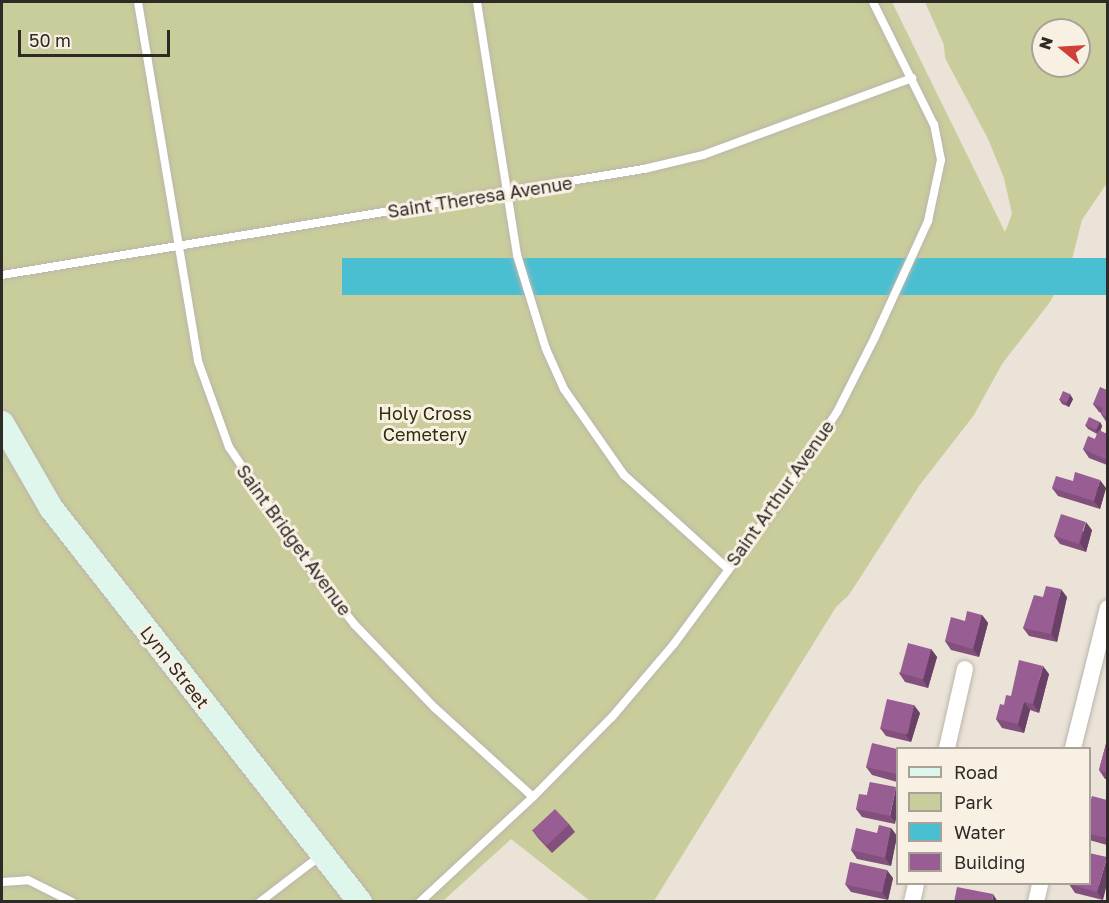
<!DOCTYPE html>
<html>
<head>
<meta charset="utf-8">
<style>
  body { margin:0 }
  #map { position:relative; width:1109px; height:903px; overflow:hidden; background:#ebe3d7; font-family:"Golos Text",sans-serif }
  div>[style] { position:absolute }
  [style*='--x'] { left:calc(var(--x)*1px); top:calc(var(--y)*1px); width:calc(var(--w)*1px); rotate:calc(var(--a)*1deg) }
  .green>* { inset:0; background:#c9cd9c }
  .water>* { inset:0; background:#4bbfd2; transform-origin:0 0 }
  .roads { filter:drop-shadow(0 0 2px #bdb5aa) drop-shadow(0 0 2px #bdb5aa) }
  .lane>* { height:8px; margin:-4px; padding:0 4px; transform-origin:4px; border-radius:4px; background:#fff }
  .street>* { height:16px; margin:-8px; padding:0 8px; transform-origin:8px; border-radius:8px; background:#fff }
  .secondary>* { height:24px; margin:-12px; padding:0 12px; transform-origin:12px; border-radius:12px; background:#dff6ec }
  .wall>* { inset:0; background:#83507e }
  .shaded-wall>* { inset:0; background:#6a4166 }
  .building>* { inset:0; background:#985d92; transform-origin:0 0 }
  span { translate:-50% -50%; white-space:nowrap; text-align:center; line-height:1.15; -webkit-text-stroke:6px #f9f0e4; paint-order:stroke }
  .street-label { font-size:18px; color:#2e2a26 }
  .park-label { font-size:18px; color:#2d2e0a }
  .frame { position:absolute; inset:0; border:3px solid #2e2a26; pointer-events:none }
  .legend { position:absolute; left:896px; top:747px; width:195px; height:138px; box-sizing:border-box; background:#f9f0e4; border:2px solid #a8a198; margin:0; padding:8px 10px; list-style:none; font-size:18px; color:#2e2a26 }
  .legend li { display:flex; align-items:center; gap:12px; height:30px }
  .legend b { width:30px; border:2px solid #a8a198 }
  .north { position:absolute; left:1031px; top:18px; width:60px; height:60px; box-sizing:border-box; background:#f9f0e4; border:2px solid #a8a198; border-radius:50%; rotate:288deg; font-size:16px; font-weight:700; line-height:24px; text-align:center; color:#2e2a26 }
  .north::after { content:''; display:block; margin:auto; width:21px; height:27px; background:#cf4136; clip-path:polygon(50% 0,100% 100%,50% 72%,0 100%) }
  .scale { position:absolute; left:18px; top:30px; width:152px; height:27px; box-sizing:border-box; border:3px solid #2e2a26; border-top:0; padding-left:8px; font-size:18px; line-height:21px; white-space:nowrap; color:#2e2a26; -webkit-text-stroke:4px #f9f0e4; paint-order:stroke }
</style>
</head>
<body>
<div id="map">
  <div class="green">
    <div style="clip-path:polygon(evenodd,2px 2px,892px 2px,1005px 232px,1012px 214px,1004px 178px,988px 139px,945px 58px,944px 45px,925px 2px,1107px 2px,1107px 183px,1082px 220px,1071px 263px,1050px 302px,1002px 364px,974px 415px,919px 486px,849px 595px,836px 607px,654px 901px,590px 901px,511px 839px,443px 901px,2px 902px,2px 2px,1043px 30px,1079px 30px,1079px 66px,1043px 66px,1043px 30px)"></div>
  </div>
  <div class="water">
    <div style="left:1107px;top:258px;width:37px;height:765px;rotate:90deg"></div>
  </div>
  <div class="roads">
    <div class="lane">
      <div style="--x:138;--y:2;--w:364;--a:80.5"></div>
      <div style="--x:198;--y:361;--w:91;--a:70.2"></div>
      <div style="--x:229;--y:447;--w:154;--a:56.1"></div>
      <div style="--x:315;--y:575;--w:64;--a:51.3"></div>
      <div style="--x:355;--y:625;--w:115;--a:46.1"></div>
      <div style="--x:435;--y:708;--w:132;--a:42.2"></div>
      <div style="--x:477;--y:2;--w:256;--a:81"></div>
      <div style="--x:517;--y:255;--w:98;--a:72.9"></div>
      <div style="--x:546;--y:349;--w:44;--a:65.8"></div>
      <div style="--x:564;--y:389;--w:105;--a:55.1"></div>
      <div style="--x:624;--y:475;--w:140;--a:42.1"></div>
      <div style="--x:2;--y:275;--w:651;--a:-9.38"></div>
      <div style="--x:644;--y:169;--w:61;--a:-13.3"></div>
      <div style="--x:703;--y:155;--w:223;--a:-20.2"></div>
      <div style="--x:2;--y:882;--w:26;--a:-4"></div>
      <div style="--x:28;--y:880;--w:49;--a:26.6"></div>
      <div style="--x:260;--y:902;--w:76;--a:-37.5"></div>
      <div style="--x:420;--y:902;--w:154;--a:-42.9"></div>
      <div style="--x:533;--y:797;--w:112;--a:-45.4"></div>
      <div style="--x:612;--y:717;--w:96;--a:-49.7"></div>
      <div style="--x:674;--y:644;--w:170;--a:-53.6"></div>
      <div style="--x:775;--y:507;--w:113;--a:-56.9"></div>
      <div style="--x:837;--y:412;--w:84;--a:-63.1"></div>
      <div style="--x:875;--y:337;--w:128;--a:-65.4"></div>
      <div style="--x:928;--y:221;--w:62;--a:-78"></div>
      <div style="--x:941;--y:160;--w:36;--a:-101"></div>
      <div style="--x:934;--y:125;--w:137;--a:-116.4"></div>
    </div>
    <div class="street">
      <div style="--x:947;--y:748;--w:81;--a:-77.2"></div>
      <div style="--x:1073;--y:748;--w:144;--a:-76"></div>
      <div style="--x:912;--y:902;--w:18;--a:-77"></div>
      <div style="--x:1036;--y:902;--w:18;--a:-77"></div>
    </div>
    <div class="secondary">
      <div style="--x:2;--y:423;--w:98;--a:60"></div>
      <div style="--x:51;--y:508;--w:501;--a:51.89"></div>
    </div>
  </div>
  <div class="wall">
    <div style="clip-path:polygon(1107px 390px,1107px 423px,1101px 414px,1101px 413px,1099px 412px,1093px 404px)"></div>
    <div style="clip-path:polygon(1059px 399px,1073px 399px,1069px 407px,1062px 404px)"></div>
    <div style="clip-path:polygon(1100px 422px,1102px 426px,1100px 431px,1107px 434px,1107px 465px,1089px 458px,1083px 449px,1095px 439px,1097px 434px,1088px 429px,1085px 425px)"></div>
    <div style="clip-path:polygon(1073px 481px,1106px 488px,1100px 509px,1058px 496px,1052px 488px)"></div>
    <div style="clip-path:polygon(1092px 530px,1086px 552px,1060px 544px,1054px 536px)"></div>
    <div style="clip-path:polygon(1043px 597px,1067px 597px,1057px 642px,1029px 636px,1023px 628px)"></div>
    <div style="clip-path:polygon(982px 615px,988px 623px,979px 657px,951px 650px,945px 641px,965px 621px)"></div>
    <div style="clip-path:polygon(931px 649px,937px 657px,928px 688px,905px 682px,899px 673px)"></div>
    <div style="clip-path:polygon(1049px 674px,1039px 713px,1030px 710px,1024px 733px,1002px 728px,996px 719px,1004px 705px,1011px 696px)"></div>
    <div style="clip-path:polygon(920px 713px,911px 742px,886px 736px,880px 728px)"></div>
    <div style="clip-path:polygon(1107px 740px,1107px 779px,1105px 779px,1099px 770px)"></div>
    <div style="clip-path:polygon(897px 749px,897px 782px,872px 775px,866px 767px)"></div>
    <div style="clip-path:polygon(870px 782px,895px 824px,862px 817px,856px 809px,867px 795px)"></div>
    <div style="clip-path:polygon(1107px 800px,1107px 845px,1089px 840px,1089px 806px)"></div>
    <div style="clip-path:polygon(569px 824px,575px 832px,552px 853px,538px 838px,532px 830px)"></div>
    <div style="clip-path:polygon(891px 828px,897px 836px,891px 866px,857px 859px,851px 850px,877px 833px)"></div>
    <div style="clip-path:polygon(1089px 853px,1103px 900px,1075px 893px,1069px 884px)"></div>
    <div style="clip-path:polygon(893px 878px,888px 900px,851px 892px,845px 884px)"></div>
  </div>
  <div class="shaded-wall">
    <div style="clip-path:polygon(1070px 394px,1073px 399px,1069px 407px,1066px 403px)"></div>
    <div style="clip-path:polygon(1100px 422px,1102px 426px,1099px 435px,1096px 430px)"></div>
    <div style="clip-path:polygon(1100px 480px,1106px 488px,1100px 509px,1094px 501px)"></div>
    <div style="clip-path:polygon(1086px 522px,1092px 530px,1086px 552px,1080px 543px)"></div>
    <div style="clip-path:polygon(1061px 589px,1067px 597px,1057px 642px,1051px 634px)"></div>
    <div style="clip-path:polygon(982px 615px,988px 623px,979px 657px,973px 649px)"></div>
    <div style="clip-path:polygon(931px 649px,937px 657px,928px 688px,923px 680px)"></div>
    <div style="clip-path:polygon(1043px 666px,1049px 674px,1039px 713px,1033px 704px)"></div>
    <div style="clip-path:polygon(1024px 702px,1030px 710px,1024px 733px,1018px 724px)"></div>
    <div style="clip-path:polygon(914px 705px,920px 713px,911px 742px,905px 734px)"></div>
    <div style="clip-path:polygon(896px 787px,897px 790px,897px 814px,895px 824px,890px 816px)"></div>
    <div style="clip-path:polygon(891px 828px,897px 836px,891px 866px,885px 858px)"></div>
    <div style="clip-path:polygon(1107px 857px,1107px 884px,1103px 900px,1097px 892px)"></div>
    <div style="clip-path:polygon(887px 870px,893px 878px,888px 900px,882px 892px)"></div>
    <div style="clip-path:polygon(993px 894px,998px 902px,992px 902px)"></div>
  </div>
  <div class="building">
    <div style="clip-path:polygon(1100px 387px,1107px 390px,1107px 417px,1101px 414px,1103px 408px,1093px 404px)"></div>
    <div style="left:1063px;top:391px;width:8px;height:9px;rotate:23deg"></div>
    <div style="left:1089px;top:417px;width:12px;height:9px;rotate:24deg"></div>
    <div style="clip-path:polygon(1099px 430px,1107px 434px,1107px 460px,1083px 449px,1088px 436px,1095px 439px)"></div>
    <div style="clip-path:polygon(1075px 472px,1100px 480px,1094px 501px,1052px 488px,1056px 476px,1073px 481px)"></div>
    <div style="left:1061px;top:514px;width:26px;height:23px;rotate:18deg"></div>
    <div style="clip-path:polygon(1046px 586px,1061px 589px,1051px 634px,1023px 628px,1034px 595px,1043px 597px)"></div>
    <div style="clip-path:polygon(967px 611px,982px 615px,973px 649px,945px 641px,951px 617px,965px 621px)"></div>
    <div style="left:908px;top:643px;width:24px;height:31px;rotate:15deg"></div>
    <div style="clip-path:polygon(1019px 660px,1043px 666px,1033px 704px,1024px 702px,1018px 724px,996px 719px,1000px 704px,1004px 705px,1006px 695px,1011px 696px)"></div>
    <div style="left:887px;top:699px;width:28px;height:30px;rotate:13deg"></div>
    <div style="clip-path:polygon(1107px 740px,1107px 773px,1099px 770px)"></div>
    <div style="clip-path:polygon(872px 743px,897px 749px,897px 767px,896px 774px,866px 767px)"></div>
    <div style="clip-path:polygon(870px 782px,896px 787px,890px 816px,856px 809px,859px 794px,867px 795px)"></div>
    <div style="clip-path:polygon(1092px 796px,1107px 800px,1107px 838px,1089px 834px,1089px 806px)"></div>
    <div style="left:555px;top:809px;width:21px;height:31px;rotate:47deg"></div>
    <div style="clip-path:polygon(879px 825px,891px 828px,885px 858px,851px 850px,856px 828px,877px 833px)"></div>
    <div style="clip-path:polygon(1089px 853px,1107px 857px,1097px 892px,1069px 884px,1089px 884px)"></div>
    <div style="left:850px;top:862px;width:38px;height:23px;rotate:12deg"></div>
    <div style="clip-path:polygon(957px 887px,993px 894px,992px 902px,954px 902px)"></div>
  </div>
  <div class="street-label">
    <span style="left:480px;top:197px;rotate:-9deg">Saint Theresa Avenue</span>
    <span style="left:780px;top:493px;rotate:-55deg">Saint Arthur Avenue</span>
    <span style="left:294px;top:540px;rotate:54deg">Saint Bridget Avenue</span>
    <span style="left:175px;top:667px;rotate:52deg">Lynn Street</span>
  </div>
  <div class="park-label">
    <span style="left:425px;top:424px">Holy Cross<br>Cemetery</span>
  </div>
  <div class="frame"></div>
  <ul class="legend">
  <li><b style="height:8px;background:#dff6ec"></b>Road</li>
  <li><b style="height:16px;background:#c9cd9c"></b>Park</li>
  <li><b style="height:16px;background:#4bbfd2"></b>Water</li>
  <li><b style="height:16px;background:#985d92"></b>Building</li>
  </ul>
  <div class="north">N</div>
  <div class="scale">50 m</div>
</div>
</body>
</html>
